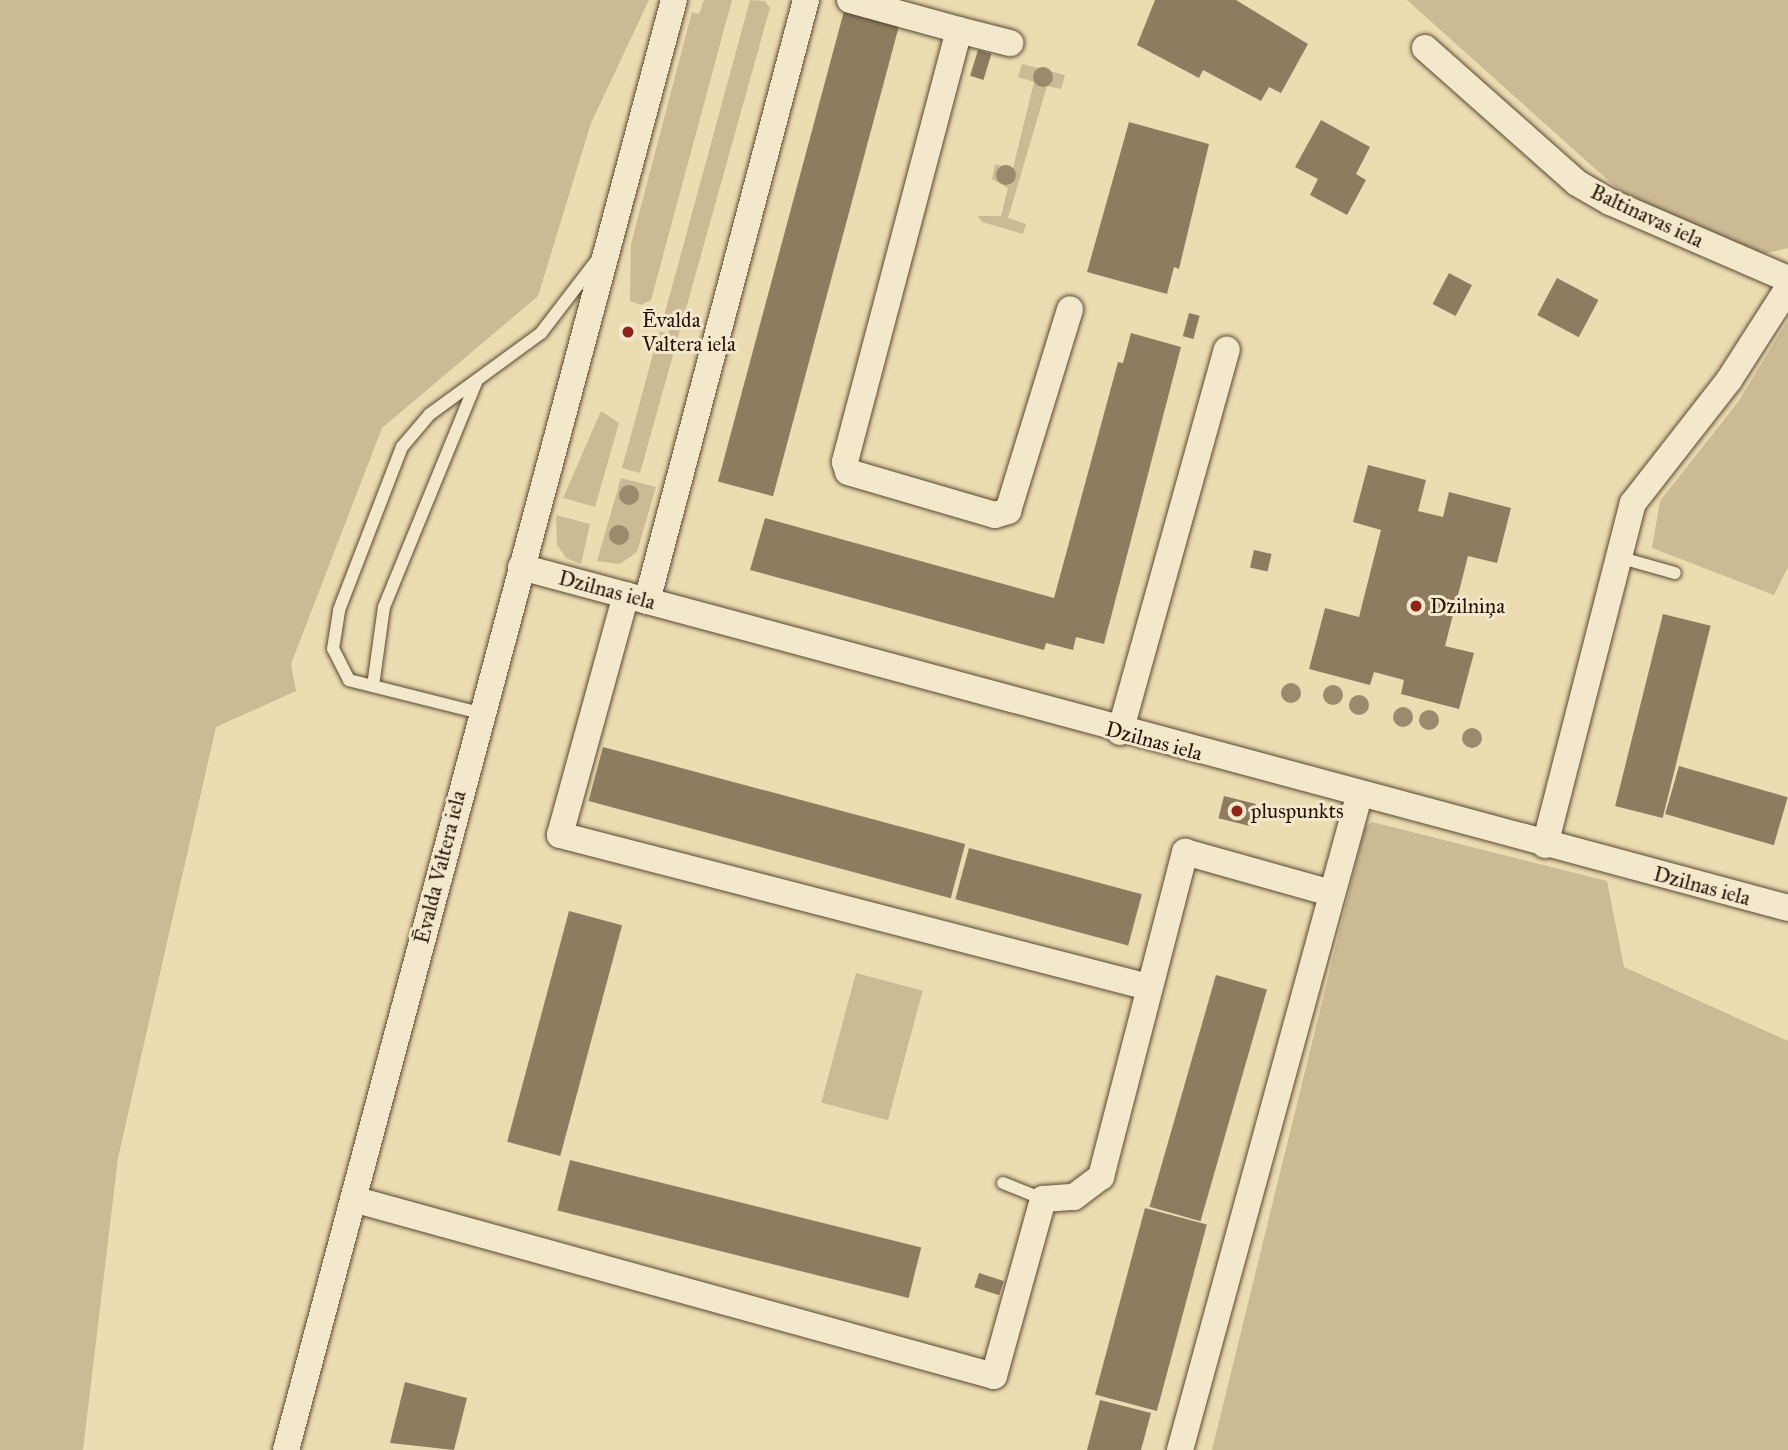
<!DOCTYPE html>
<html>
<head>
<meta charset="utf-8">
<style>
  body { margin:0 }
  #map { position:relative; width:1788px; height:1450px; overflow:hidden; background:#ecdcb1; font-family:"IM FELL Great Primer",serif }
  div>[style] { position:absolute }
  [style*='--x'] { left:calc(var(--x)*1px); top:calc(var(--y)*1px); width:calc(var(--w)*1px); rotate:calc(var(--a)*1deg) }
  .green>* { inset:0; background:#cbba94; transform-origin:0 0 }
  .building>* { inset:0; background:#8e7c60; transform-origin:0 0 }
  .roads { filter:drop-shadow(0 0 2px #594733) drop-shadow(0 0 2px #594733) }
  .service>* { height:12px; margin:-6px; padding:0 6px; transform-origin:6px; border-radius:6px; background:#f3e8cc }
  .minor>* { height:26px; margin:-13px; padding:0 13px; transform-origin:13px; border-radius:13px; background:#f3e8cc }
  .trees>* { width:20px; height:20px; margin:-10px; border-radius:50%; background:#9b8a6c }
  .dots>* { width:19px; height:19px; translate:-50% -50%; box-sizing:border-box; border:4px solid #f3e8cc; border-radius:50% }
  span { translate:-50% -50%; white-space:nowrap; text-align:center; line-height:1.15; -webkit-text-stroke:6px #f3e8cc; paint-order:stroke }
  .street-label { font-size:21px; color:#281509 }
  .poi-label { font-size:21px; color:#281509 }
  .left { translate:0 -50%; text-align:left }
</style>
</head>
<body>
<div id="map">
  <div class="green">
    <div style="clip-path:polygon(0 0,649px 0,591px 123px,538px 296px,382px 428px,291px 664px,296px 691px,216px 727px,118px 1158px,83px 1450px,0 1450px)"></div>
    <div style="clip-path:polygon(704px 0,732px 0,651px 300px,641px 305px,630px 301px,631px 244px,692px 12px,699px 14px)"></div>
    <div style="clip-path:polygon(750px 0,765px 1px,770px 8px,640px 473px,622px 468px,659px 332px,668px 333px,671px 323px,663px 320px)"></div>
    <div style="clip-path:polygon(1407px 0,1788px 0,1788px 248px,1763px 254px,1620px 191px)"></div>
    <div style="clip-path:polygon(1022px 64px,1065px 75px,1061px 89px,1047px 86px,1008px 218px,1026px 224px,1023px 234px,982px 222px,978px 216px,1001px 216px,1008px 188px,992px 179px,995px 164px,1013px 168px,1034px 82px,1018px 77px)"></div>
    <div style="clip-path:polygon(1788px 320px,1788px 567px,1774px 595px,1652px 548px,1660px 501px,1738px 402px)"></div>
    <div style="clip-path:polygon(601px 411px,619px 423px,595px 507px,563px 498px)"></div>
    <div style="clip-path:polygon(621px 478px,656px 487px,637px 552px,620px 564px,597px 561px)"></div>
    <div style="clip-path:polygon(556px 515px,590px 524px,581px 564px,566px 558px,557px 545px)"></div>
    <div style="clip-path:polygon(1372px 822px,1607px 881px,1624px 967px,1788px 1041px,1788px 1450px,1212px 1450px,1365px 827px)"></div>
    <div style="left:856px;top:973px;width:69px;height:134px;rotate:15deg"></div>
  </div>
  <div class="building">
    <div style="clip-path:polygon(1155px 0,1236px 0,1308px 44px,1281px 93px,1269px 87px,1261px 101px,1203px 70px,1199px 78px,1137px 45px)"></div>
    <div style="left:844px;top:11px;width:57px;height:487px;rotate:15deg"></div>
    <div style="left:978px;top:50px;width:14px;height:27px;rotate:17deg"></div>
    <div style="clip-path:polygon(1321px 120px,1370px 147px,1356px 174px,1366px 180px,1347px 215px,1310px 195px,1318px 179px,1295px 167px)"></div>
    <div style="clip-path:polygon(1129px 122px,1209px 144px,1179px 269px,1174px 267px,1167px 294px,1087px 272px)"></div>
    <div style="left:1449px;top:273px;width:26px;height:35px;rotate:28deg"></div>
    <div style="left:1557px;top:278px;width:47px;height:42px;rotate:28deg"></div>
    <div style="left:1189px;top:313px;width:11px;height:24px;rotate:15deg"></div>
    <div style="clip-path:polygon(1131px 333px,1181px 347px,1104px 644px,1076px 637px,1073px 650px,1046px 643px,1044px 650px,750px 570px,765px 518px,1054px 598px,1118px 362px,1123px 363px)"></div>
    <div style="clip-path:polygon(1368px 465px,1426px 480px,1418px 511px,1443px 517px,1449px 492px,1511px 508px,1497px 563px,1468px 556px,1445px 646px,1474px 653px,1459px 709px,1401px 694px,1404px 680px,1374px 672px,1370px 685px,1309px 669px,1325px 608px,1359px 617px,1381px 530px,1353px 522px)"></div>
    <div style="left:1254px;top:550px;width:18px;height:18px;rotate:13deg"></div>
    <div style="left:1663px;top:614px;width:49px;height:198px;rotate:14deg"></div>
    <div style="left:603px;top:747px;width:375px;height:56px;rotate:15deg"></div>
    <div style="left:1679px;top:766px;width:113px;height:50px;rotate:16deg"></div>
    <div style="left:1224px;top:796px;width:33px;height:23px;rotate:14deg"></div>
    <div style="left:969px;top:848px;width:179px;height:53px;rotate:15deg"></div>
    <div style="left:569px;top:911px;width:55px;height:239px;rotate:15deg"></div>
    <div style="left:1216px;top:975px;width:53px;height:241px;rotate:16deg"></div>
    <div style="left:570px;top:1160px;width:362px;height:52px;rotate:14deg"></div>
    <div style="left:1145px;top:1208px;width:64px;height:193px;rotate:15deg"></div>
    <div style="left:979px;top:1273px;width:26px;height:15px;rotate:18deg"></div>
    <div style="clip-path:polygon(405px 1382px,467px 1398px,454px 1450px,390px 1443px)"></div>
    <div style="clip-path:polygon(1100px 1400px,1151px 1413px,1141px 1450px,1087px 1450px)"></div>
  </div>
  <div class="roads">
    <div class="service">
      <div style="--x:1618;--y:557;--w:59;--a:15.7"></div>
      <div style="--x:373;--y:686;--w:80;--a:-82.1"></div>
      <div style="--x:384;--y:607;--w:245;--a:-67.7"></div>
      <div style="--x:480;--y:713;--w:135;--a:-165.9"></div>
      <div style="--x:349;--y:680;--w:35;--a:-117"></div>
      <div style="--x:333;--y:649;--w:39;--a:-81"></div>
      <div style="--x:339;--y:610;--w:175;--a:-68.9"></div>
      <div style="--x:402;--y:447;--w:43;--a:-49.7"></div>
      <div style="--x:430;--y:414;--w:137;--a:-36.1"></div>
      <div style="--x:541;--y:333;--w:92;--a:-52.5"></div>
      <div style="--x:1003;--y:1183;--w:43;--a:21.8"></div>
    </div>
    <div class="minor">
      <div style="--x:850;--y:0;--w:113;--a:15.4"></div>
      <div style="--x:959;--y:30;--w:447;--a:104.8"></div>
      <div style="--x:845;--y:462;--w:10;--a:73"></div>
      <div style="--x:848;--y:472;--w:153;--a:16.3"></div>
      <div style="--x:995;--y:515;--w:14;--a:-17"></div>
      <div style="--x:1008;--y:511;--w:211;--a:-72.9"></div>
      <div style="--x:959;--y:30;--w:53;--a:14.3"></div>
      <div style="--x:1425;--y:48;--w:203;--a:41.6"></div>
      <div style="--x:1577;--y:183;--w:38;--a:30"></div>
      <div style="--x:1610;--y:202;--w:194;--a:23.4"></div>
      <div style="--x:521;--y:567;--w:1312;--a:15.06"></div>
      <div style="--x:626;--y:595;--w:249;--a:105.4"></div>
      <div style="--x:560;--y:835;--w:607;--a:14.49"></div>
      <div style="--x:647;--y:601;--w:622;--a:-75.18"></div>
      <div style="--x:1120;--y:732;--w:397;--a:-74.4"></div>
      <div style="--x:1545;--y:845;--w:353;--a:-75.6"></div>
      <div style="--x:1633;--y:503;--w:156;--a:-52"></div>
      <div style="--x:1729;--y:380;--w:109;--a:-57.3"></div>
      <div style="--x:353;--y:1199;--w:665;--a:15.44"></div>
      <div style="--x:994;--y:1376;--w:184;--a:-74.5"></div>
      <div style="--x:1043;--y:1199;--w:31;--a:-4"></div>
      <div style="--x:1074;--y:1197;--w:34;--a:-37"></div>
      <div style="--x:1101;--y:1177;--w:336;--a:-75.5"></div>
      <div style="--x:1185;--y:852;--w:152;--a:15.7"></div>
      <div style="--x:286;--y:1450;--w:1501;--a:-75.02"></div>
      <div style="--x:1180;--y:1450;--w:678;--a:-74.69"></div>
    </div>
  </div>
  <div class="trees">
    <div style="left:1043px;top:77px"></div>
    <div style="left:1006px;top:175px"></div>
    <div style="left:629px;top:495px"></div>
    <div style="left:619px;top:535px"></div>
    <div style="left:1291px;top:693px"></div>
    <div style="left:1333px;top:695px"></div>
    <div style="left:1359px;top:705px"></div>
    <div style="left:1403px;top:717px"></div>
    <div style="left:1429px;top:720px"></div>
    <div style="left:1472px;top:738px"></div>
  </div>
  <div class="dots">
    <div style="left:628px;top:332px;background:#8f2418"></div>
    <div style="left:1416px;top:606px;background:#8f2418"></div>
    <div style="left:1237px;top:811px;background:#8f2418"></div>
  </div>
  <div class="street-label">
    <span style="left:1647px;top:216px;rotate:25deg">Baltinavas iela</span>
    <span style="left:607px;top:590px;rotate:15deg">Dzilnas iela</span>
    <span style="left:1154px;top:741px;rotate:15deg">Dzilnas iela</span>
    <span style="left:440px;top:867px;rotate:-76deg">Ēvalda Valtera iela</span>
    <span style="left:1702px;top:886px;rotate:15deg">Dzilnas iela</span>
  </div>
  <div class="poi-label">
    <span class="left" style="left:642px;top:332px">Ēvalda<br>Valtera iela</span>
    <span class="left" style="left:1430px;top:606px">Dzilniņa</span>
    <span class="left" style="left:1251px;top:811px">pluspunkts</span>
  </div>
</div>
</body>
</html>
